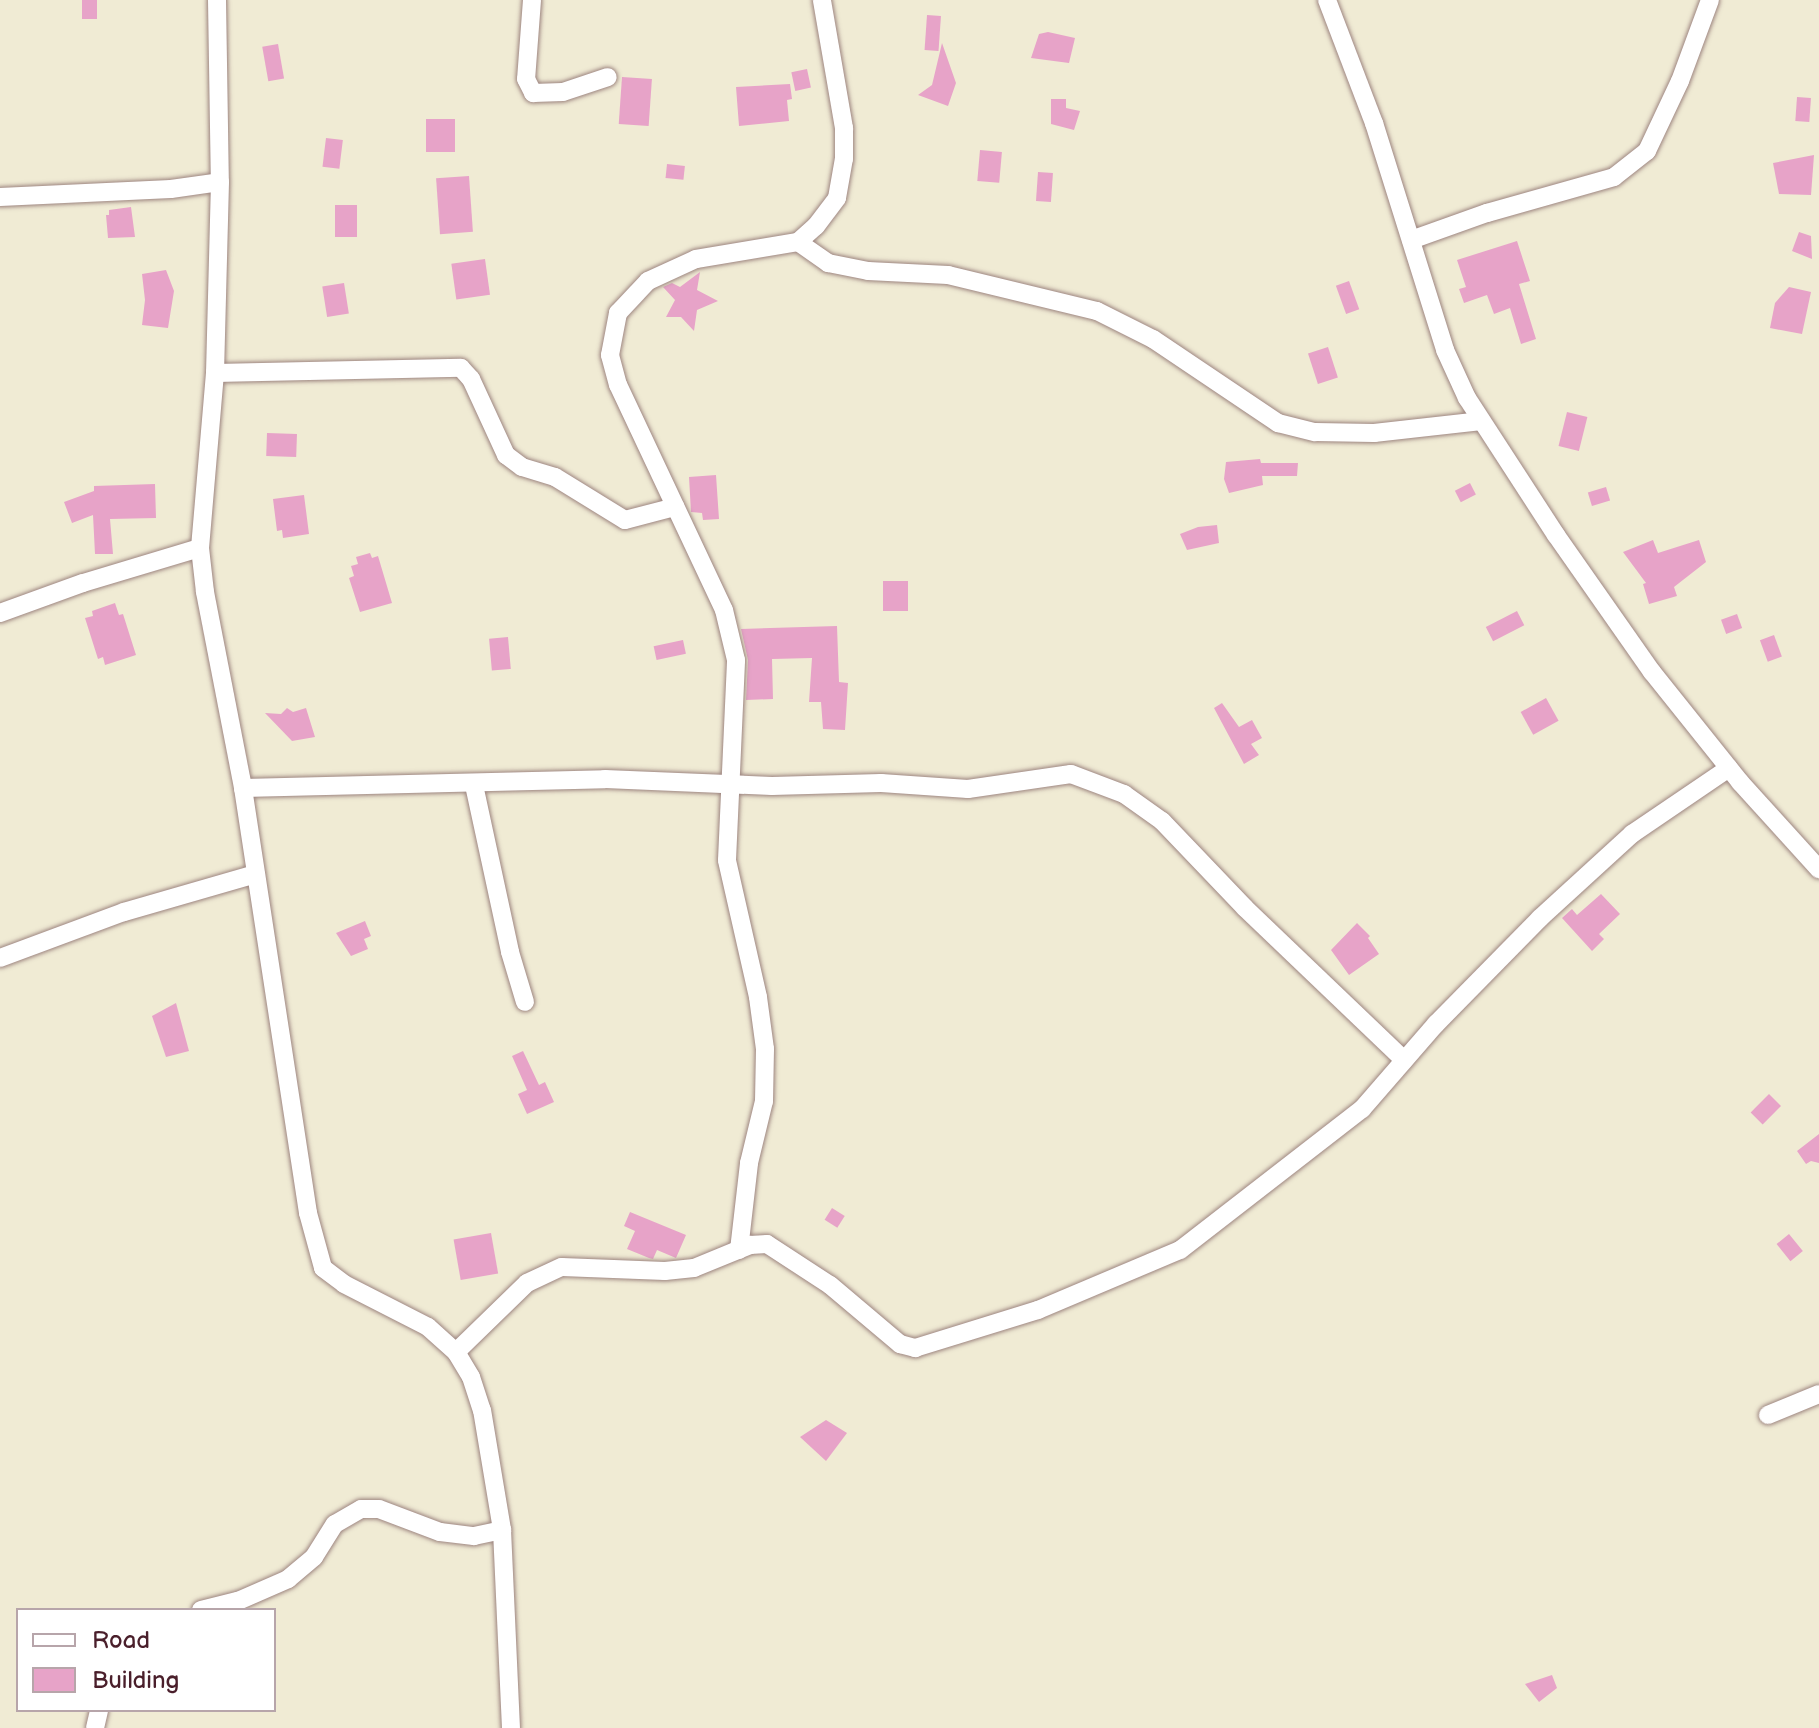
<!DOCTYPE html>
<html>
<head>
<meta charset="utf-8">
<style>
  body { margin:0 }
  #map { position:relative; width:1819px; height:1728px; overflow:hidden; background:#f0ebd4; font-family:"Balsamiq Sans",sans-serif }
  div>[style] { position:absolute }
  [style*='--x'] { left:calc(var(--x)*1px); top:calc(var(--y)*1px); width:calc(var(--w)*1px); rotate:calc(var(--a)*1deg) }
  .building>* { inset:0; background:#e7a3c8; transform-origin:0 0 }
  .roads { filter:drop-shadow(0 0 2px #9d8580) drop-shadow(0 0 2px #9d8580) }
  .street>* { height:18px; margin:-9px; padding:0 9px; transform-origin:9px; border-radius:9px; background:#fff }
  span { translate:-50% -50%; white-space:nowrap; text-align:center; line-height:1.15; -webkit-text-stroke:6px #fff; paint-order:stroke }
  .legend { position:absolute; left:16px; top:1608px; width:260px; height:104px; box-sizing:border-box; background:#fff; border:2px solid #b7a5aa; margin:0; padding:10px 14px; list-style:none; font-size:24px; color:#4a1f2b }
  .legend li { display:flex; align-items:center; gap:16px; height:40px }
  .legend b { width:40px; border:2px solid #b7a5aa }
</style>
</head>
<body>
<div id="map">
  <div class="building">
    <div style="left:82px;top:0;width:15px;height:19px"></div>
    <div style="left:927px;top:15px;width:14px;height:35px;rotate:4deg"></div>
    <div style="clip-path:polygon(1048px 32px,1075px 38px,1069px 63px,1031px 58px,1039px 34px)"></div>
    <div style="clip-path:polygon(942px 43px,956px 83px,948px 106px,918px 95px,932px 85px)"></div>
    <div style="left:278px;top:44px;width:35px;height:16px;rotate:80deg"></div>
    <div style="left:807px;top:69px;width:19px;height:16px;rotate:78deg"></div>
    <div style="left:622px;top:77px;width:30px;height:47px;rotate:4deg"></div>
    <div style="clip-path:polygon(790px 84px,792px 99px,787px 100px,789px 121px,739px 126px,736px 87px)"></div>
    <div style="left:1797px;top:97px;width:14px;height:24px;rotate:4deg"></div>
    <div style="clip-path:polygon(1051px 99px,1066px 99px,1066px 108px,1080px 111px,1074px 130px,1051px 124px)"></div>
    <div style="left:426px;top:119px;width:29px;height:33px"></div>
    <div style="left:326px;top:138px;width:17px;height:29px;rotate:7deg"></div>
    <div style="left:980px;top:150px;width:22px;height:31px;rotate:5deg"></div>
    <div style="clip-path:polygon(1814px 155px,1811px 195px,1779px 194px,1773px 163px)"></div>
    <div style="left:667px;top:164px;width:18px;height:14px;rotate:6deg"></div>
    <div style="left:1038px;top:172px;width:15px;height:29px;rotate:4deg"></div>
    <div style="left:469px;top:176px;width:56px;height:33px;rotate:86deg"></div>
    <div style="left:357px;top:205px;width:32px;height:22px;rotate:90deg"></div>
    <div style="clip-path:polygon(131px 207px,135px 237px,108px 238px,106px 215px,109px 215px,109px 210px)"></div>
    <div style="clip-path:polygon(1799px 232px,1811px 236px,1812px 259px,1792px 251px)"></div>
    <div style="clip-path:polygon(1517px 241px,1530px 281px,1519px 284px,1536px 339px,1521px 344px,1510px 308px,1494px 314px,1487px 295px,1464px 303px,1459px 289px,1466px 287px,1457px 260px)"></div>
    <div style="left:485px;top:259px;width:36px;height:34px;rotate:82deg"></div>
    <div style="clip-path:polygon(166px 270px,174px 291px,168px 328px,142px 325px,145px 300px,142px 274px)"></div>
    <div style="clip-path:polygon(700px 272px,697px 290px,718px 301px,697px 310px,694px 331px,681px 317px,666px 317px,675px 300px,663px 287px,672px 283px,680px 287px)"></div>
    <div style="left:1349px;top:281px;width:30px;height:14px;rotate:70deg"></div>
    <div style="left:344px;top:283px;width:31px;height:22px;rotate:81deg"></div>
    <div style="clip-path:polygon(1789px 287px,1811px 292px,1802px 334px,1770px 328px,1775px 303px)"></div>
    <div style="left:1328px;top:347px;width:32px;height:21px;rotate:72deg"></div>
    <div style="left:1567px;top:412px;width:21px;height:35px;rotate:14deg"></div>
    <div style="left:267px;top:433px;width:30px;height:23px;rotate:2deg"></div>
    <div style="clip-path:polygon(1260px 459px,1261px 463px,1298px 463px,1297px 476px,1262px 476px,1263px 485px,1229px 493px,1224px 479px,1226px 462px)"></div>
    <div style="clip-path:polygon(716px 475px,719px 519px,703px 520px,702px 513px,691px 512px,689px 477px)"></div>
    <div style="left:1470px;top:483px;width:13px;height:17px;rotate:63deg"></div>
    <div style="clip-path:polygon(155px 484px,156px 518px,110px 519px,113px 554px,95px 554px,93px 515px,72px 523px,64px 502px,94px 491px,94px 486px)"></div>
    <div style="left:1606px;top:487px;width:14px;height:19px;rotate:73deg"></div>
    <div style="clip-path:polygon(304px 495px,309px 534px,283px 538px,282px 530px,277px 531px,273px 499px)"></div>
    <div style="clip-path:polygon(1217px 525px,1219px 543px,1187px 550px,1180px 534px,1198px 527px)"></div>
    <div style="clip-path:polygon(1653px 540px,1658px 553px,1699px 540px,1706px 562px,1674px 587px,1677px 596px,1649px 604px,1643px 584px,1646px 583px,1623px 552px)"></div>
    <div style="clip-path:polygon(370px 553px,372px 558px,378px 556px,392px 603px,360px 612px,349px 578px,354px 576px,351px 566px,358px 564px,356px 557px)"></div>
    <div style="left:883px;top:581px;width:25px;height:30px"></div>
    <div style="clip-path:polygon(115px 603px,119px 615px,123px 614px,136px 655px,105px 665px,103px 657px,98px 659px,85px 618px,93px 616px,92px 611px)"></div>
    <div style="left:1517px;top:611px;width:16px;height:35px;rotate:63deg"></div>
    <div style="left:1737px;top:614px;width:15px;height:17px;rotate:70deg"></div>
    <div style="clip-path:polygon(837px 626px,839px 682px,848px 683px,845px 730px,823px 729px,821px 702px,809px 702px,812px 658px,772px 659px,773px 699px,746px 700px,748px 660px,741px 629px)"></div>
    <div style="left:1774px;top:635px;width:23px;height:15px;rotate:70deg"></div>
    <div style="left:508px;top:637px;width:32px;height:19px;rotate:85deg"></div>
    <div style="left:683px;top:640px;width:14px;height:30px;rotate:78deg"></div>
    <div style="left:1546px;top:698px;width:26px;height:29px;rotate:61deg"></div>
    <div style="clip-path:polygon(1222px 703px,1239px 727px,1252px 720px,1262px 738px,1251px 744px,1259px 755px,1244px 764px,1214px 708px)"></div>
    <div style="clip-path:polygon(287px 708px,293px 712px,306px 708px,315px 737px,292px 741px,265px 713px,281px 714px)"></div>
    <div style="clip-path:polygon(1601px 894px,1620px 914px,1599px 934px,1604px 939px,1592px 951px,1562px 918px,1572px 909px,1577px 915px)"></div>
    <div style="clip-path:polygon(365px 921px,371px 936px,364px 939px,368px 949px,351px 956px,336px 933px)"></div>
    <div style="clip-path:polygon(1357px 923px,1370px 936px,1368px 938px,1379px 954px,1349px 975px,1331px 950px)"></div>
    <div style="clip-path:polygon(176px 1003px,189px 1051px,166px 1057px,152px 1016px)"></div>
    <div style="clip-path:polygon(523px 1051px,539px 1085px,545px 1082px,554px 1102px,527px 1114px,518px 1094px,527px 1090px,512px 1056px)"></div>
    <div style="left:1769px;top:1094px;width:17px;height:26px;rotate:45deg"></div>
    <div style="clip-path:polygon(1819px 1134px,1819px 1163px,1811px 1161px,1806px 1164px,1797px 1151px)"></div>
    <div style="left:832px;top:1208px;width:15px;height:14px;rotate:32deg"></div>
    <div style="clip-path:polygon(630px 1212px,686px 1235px,676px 1258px,657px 1250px,653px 1259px,649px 1258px,627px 1249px,635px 1231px,624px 1226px)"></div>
    <div style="left:491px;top:1233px;width:41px;height:38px;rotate:80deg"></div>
    <div style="left:1789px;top:1234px;width:22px;height:16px;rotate:51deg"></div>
    <div style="clip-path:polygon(826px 1420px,847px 1433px,826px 1461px,800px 1437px)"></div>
    <div style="clip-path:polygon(1552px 1675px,1557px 1688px,1539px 1702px,1525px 1684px)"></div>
  </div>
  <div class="roads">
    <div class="street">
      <div style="--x:217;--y:0;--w:182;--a:89.1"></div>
      <div style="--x:220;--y:182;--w:191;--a:91.5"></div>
      <div style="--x:215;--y:373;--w:176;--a:94.9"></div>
      <div style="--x:200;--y:548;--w:44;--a:83.5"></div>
      <div style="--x:205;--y:592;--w:200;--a:79"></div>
      <div style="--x:243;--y:788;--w:430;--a:81.3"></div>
      <div style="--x:308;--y:1213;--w:57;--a:74.7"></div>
      <div style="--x:323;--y:1268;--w:26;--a:37"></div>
      <div style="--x:344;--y:1284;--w:94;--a:27.1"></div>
      <div style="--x:428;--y:1327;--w:38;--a:42"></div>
      <div style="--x:456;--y:1352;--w:29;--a:59"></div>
      <div style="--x:471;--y:1377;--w:35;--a:72"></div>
      <div style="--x:482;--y:1410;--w:122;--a:80.5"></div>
      <div style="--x:502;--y:1530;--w:198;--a:87.4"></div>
      <div style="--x:532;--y:0;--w:79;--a:94.3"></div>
      <div style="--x:526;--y:79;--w:16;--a:63"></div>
      <div style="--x:533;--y:93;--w:30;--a:-2"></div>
      <div style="--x:563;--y:92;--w:47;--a:-18.4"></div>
      <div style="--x:1327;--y:0;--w:132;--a:69.1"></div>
      <div style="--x:1374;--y:123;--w:238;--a:72.6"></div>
      <div style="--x:1445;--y:350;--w:53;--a:65.4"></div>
      <div style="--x:1467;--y:398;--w:163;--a:57"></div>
      <div style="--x:1556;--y:535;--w:167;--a:55"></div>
      <div style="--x:1652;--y:672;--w:141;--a:51.3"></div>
      <div style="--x:1740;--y:782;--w:118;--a:47.8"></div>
      <div style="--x:0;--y:197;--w:171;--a:-2.7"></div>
      <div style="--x:171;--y:189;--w:49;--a:-8.1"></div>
      <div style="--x:1411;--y:240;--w:81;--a:-19.6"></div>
      <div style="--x:1487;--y:213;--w:132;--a:-15.8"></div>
      <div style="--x:1614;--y:177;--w:42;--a:-38.2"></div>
      <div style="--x:1647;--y:151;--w:77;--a:-64.8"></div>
      <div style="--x:1680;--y:81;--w:86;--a:-69.7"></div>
      <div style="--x:798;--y:242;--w:37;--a:35"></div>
      <div style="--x:828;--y:263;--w:41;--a:11.3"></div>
      <div style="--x:868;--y:271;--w:80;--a:2.9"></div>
      <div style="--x:948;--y:275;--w:153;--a:13.6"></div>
      <div style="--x:1097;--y:311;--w:63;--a:26.6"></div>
      <div style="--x:1153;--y:339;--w:151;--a:33.9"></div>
      <div style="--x:1278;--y:423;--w:38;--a:14"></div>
      <div style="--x:1315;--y:432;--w:59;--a:1"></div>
      <div style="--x:1374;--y:433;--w:108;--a:-6.4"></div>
      <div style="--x:215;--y:373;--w:246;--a:-1.2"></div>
      <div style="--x:461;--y:368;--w:15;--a:48"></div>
      <div style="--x:471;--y:379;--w:84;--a:65.3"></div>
      <div style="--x:506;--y:455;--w:20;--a:37"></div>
      <div style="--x:522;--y:467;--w:34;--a:17"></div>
      <div style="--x:555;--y:477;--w:82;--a:31.6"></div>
      <div style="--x:625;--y:520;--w:52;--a:-14.6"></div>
      <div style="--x:0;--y:613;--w:88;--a:-19.9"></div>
      <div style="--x:83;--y:583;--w:122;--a:-16.7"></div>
      <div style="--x:474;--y:785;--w:171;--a:77.8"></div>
      <div style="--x:510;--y:952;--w:52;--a:73.3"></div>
      <div style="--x:243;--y:788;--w:362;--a:-1.4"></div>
      <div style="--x:605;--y:779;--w:167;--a:2.4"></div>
      <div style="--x:772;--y:786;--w:109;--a:-1.6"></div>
      <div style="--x:881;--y:783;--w:87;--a:3.9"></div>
      <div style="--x:968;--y:789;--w:104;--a:-8.3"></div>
      <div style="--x:1071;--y:774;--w:57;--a:20.7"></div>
      <div style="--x:1124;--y:794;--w:47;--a:35.4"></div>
      <div style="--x:1162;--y:821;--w:120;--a:46.3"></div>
      <div style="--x:1245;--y:908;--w:220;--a:43.7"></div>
      <div style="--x:0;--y:958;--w:132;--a:-20.4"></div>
      <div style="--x:124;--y:912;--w:137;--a:-16.1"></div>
      <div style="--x:739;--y:1250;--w:88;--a:-83.4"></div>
      <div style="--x:749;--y:1163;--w:64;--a:-76.4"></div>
      <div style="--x:764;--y:1101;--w:52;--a:-88.9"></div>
      <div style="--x:765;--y:1049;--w:52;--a:-97.7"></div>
      <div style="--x:758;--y:997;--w:140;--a:-102.8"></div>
      <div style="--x:727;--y:860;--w:200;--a:-87.4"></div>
      <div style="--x:736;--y:660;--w:51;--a:-103.5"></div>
      <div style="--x:724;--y:610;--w:249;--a:-115.2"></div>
      <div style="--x:618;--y:385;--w:31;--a:-105"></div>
      <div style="--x:610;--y:355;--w:43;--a:-79.2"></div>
      <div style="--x:618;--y:313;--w:44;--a:-46.8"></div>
      <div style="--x:648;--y:281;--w:53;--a:-24.6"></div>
      <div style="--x:696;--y:259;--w:103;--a:-9.5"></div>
      <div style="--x:798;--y:242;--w:24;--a:-42"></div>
      <div style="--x:816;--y:226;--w:35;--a:-53"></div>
      <div style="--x:837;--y:198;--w:40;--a:-80"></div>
      <div style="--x:844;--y:159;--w:31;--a:-90"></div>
      <div style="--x:844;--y:128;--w:130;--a:-99.8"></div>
      <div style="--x:456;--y:1352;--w:99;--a:-44.2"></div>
      <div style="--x:527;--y:1283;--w:38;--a:-25"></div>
      <div style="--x:562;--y:1267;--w:103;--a:2.2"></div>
      <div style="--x:665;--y:1271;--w:29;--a:-6"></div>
      <div style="--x:694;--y:1268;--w:61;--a:-22.3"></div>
      <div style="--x:750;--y:1245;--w:17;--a:-3"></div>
      <div style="--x:767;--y:1244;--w:75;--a:33.1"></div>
      <div style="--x:830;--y:1285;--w:92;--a:40.1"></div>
      <div style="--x:900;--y:1344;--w:16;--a:15"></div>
      <div style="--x:915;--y:1348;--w:129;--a:-17.2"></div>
      <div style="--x:1038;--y:1310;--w:154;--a:-22.9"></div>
      <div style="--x:1180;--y:1250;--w:230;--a:-37.8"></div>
      <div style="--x:1362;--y:1109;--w:113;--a:-49"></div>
      <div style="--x:1436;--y:1024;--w:148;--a:-45.5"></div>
      <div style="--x:1540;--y:918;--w:125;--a:-42.4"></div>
      <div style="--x:1632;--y:834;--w:117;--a:-34.2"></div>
      <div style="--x:1768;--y:1415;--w:55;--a:-22.4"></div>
      <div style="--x:201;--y:1610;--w:38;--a:-14"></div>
      <div style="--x:238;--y:1601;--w:55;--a:-23.7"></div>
      <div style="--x:288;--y:1579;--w:34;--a:-40"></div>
      <div style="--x:314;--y:1557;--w:39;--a:-58"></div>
      <div style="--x:335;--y:1524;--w:30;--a:-30"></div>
      <div style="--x:361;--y:1509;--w:18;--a:0"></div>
      <div style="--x:379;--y:1509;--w:65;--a:20.7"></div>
      <div style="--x:440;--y:1532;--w:34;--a:7"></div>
      <div style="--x:474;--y:1536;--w:29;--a:-12"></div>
      <div style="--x:95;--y:1728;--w:18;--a:-77"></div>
    </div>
  </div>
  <ul class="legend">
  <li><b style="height:10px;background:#fff"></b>Road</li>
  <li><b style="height:22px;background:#e7a3c8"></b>Building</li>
  </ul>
</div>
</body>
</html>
